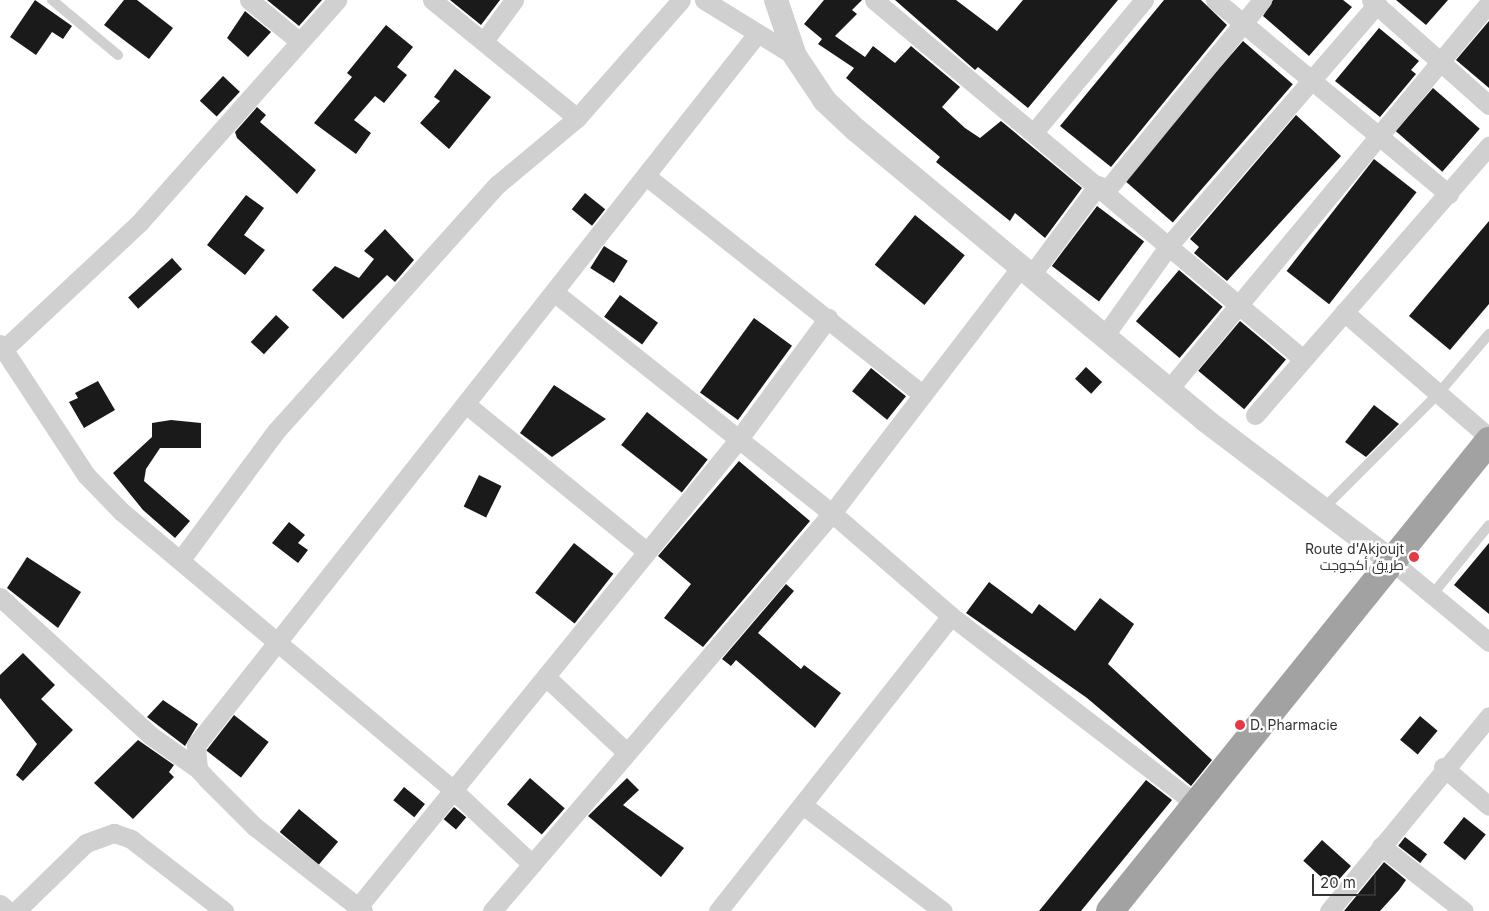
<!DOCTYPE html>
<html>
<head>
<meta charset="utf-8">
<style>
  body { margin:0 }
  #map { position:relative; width:1489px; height:911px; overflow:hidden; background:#fff; font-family:Inter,Cairo,sans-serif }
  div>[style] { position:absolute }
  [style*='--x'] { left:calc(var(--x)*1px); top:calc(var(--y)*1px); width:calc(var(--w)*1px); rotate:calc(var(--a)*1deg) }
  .building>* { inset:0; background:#1a1a1a; transform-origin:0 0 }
  .service>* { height:10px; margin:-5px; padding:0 5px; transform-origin:5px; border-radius:5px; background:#d0d0d0 }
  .minor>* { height:19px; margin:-9.5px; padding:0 9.5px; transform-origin:9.5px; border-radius:9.5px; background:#d0d0d0 }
  .tertiary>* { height:24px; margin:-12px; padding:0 12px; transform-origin:12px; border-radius:12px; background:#d0d0d0 }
  .trunk>* { height:28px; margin:-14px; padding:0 14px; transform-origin:14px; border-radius:14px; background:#a2a2a2 }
  .dots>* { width:14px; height:14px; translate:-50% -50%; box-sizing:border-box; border:2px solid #fff; border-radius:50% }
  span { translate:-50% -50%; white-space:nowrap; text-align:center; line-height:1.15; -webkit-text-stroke:5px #fff; paint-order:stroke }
  .poi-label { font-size:14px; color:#333 }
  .right { translate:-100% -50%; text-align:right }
  .left { translate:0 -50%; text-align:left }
  .scale { position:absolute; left:1312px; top:874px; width:64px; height:22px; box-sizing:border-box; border:2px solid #333; border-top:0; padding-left:6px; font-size:15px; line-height:18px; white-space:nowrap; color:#333; -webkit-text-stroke:4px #fff; paint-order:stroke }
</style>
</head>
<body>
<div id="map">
  <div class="building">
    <div style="clip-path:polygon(35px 0,72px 26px,63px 39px,52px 32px,36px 55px,10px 37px)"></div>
    <div style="clip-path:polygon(124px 0,137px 0,173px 28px,149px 59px,104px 25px)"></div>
    <div style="clip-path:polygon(267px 0,322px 0,299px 26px)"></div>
    <div style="clip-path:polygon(450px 0,500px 0,481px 25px)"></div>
    <div style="clip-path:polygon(824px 0,862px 0,852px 10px,857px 14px,835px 36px,865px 57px,873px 46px,895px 63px,911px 46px,960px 87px,942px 107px,965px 128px,980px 138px,1001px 121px,1082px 188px,1045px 238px,1015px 213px,1010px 221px,936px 162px,940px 157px,846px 78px,854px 68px,818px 44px,822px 39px,804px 24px)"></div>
    <div style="clip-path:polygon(895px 0,956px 0,997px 31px,1023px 0,1118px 0,1028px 108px,978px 67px,975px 70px)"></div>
    <div style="clip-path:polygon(1164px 0,1201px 0,1227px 25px,1111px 167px,1060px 126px)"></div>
    <div style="clip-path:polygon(1273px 0,1343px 0,1352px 7px,1309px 56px,1263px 16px)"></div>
    <div style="clip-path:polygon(1396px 0,1448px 0,1426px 25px)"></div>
    <div style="clip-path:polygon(245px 11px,271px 32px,248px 57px,227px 38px)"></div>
    <div style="clip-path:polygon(1489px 21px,1489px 88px,1456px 60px)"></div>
    <div style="clip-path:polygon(386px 25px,413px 47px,397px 67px,407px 75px,384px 103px,375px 96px,354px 120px,371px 133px,356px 154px,314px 123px,352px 77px,347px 73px)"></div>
    <div style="clip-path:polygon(1379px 28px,1419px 61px,1411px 70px,1416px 74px,1380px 117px,1335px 81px)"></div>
    <div style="left:1243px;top:41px;width:66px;height:183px;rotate:41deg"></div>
    <div style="clip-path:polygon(455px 69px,491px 97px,449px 149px,420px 123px,440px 101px,434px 97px)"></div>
    <div style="left:223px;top:76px;width:23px;height:34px;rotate:43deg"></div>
    <div style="left:1433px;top:88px;width:62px;height:57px;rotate:41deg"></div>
    <div style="clip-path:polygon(257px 107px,266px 115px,260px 122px,316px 170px,297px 194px,237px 138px,235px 132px)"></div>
    <div style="clip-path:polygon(1296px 115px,1341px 156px,1227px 281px,1194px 253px,1199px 247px,1190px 239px)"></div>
    <div style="left:1374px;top:159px;width:54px;height:142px;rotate:38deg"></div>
    <div style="left:585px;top:193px;width:26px;height:21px;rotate:39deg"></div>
    <div style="clip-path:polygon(246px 195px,264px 208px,244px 235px,265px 250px,245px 275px,207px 245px)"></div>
    <div style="left:1097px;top:206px;width:59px;height:75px;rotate:37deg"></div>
    <div style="left:915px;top:215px;width:64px;height:64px;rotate:39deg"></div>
    <div style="clip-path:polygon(1489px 221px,1489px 304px,1450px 350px,1409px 316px)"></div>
    <div style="clip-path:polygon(385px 229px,414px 260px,395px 282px,387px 275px,343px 319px,312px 290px,335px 266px,359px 278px,374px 259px,364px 251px)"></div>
    <div style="left:604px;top:246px;width:28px;height:26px;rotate:32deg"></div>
    <div style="left:172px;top:258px;width:15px;height:59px;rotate:48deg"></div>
    <div style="left:1179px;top:270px;width:57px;height:67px;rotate:40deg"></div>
    <div style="left:620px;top:295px;width:47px;height:27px;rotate:36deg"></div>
    <div style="left:276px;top:315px;width:18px;height:37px;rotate:43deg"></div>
    <div style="left:754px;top:318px;width:47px;height:92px;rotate:36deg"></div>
    <div style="left:1240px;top:321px;width:60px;height:65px;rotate:40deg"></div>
    <div style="left:1086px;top:367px;width:22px;height:16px;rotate:43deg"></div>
    <div style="left:871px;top:368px;width:45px;height:30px;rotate:39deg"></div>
    <div style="clip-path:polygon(98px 381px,115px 410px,84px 428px,69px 402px,78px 398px,75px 393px)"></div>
    <div style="clip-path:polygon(554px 385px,606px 419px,552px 457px,520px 433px)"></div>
    <div style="clip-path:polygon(1374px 405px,1399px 424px,1366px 457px,1345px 442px)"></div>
    <div style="left:647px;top:412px;width:77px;height:42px;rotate:38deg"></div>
    <div style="clip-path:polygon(171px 420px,201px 423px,201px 448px,160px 448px,146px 469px,144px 481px,190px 521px,175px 538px,143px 510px,113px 473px,152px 437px,152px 423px)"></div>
    <div style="clip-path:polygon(739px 461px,810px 521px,703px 647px,664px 618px,691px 584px,658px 556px)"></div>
    <div style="left:479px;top:475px;width:25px;height:35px;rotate:26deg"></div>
    <div style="clip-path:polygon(289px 522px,305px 535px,298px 543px,308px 550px,298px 563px,272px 543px)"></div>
    <div style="left:574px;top:543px;width:50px;height:63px;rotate:38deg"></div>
    <div style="clip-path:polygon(1489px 543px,1489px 614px,1454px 585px)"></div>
    <div style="clip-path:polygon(27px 557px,81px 592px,58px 628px,7px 588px)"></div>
    <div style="clip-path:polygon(989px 582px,1032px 614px,1039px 604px,1075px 631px,1100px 598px,1134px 624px,1108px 664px,1212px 760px,1191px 786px,1087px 698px,966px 613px)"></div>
    <div style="clip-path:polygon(786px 584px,794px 591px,758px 633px,801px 669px,804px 665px,841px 693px,815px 728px,736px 660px,731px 666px,722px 659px)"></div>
    <div style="clip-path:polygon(23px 653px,55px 685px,41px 699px,73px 730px,23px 781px,16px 775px,37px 744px,0 698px,0 675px)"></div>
    <div style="clip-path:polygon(163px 700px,198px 724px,185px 746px,147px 717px)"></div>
    <div style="left:234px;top:715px;width:44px;height:45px;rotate:38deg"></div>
    <div style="left:1420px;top:716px;width:23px;height:31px;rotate:40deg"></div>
    <div style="clip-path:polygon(138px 740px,174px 765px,169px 772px,174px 777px,133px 819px,94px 783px)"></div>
    <div style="left:530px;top:778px;width:46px;height:35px;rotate:41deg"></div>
    <div style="clip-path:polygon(627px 778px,639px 790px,623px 805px,684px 848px,661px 877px,588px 816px)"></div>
    <div style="clip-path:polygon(1146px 780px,1172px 800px,1081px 911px,1039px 911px)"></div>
    <div style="left:404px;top:787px;width:27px;height:17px;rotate:39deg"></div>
    <div style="left:454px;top:807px;width:16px;height:16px;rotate:40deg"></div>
    <div style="left:299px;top:809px;width:51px;height:30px;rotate:40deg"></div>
    <div style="left:1464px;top:817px;width:28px;height:33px;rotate:39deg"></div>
    <div style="left:1405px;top:837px;width:28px;height:11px;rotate:38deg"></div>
    <div style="left:1322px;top:840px;width:39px;height:28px;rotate:42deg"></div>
    <div style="clip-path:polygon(1384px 862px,1406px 880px,1399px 890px,1380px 911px,1344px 911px)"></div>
  </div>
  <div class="service">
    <div style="--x:52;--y:0;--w:86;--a:39.8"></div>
    <div style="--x:1323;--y:509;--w:163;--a:-45"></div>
    <div style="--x:1438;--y:394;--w:79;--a:-49.6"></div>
    <div style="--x:1432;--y:595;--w:90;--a:-50.8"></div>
  </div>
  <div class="minor">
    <div style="--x:249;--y:0;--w:65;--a:39.4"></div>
    <div style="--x:432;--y:0;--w:187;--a:39.1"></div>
    <div style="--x:704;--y:0;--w:107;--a:31.6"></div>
    <div style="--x:874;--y:0;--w:559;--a:39.92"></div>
    <div style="--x:1215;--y:0;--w:304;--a:39.7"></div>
    <div style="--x:1371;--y:0;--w:158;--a:41.7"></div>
    <div style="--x:484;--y:41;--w:51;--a:-53.8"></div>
    <div style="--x:1034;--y:132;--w:172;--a:-50.2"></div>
    <div style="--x:646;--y:176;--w:350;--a:38.3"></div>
    <div style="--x:1105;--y:192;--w:248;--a:-50.7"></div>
    <div style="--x:1032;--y:274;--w:111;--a:-53.4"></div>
    <div style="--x:555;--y:293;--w:354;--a:38.5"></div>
    <div style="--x:832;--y:513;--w:157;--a:40.9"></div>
    <div style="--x:951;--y:616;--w:310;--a:37.5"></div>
    <div style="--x:1344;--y:312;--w:191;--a:40.8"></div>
    <div style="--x:1105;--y:335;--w:112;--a:-54.5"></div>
    <div style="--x:1170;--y:244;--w:317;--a:-49.2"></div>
    <div style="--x:0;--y:344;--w:157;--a:56.7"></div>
    <div style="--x:86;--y:475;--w:52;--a:45.8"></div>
    <div style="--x:122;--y:512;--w:431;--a:40"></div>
    <div style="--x:452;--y:789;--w:110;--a:43.2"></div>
    <div style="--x:4;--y:349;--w:186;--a:-43"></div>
    <div style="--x:140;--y:222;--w:297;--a:-48.4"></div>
    <div style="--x:1169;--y:389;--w:501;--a:-50.34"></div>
    <div style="--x:467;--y:405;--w:231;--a:39.2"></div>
    <div style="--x:1255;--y:415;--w:357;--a:-49"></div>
    <div style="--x:182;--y:558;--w:158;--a:-53.5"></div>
    <div style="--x:276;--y:431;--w:332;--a:-48.1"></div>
    <div style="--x:498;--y:184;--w:103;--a:-39.9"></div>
    <div style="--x:577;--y:118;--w:157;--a:-48.6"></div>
    <div style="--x:1389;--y:559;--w:130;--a:39.7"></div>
    <div style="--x:0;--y:597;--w:204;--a:42.6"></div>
    <div style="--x:150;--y:735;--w:59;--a:35.3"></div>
    <div style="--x:546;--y:677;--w:108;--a:43.1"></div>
    <div style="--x:1443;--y:767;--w:60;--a:40.3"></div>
    <div style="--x:804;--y:806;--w:174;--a:37.1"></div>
    <div style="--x:1381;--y:846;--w:105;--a:38.1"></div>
    <div style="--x:0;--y:904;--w:11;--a:41"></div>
    <div style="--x:358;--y:907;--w:602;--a:-50.86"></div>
    <div style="--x:738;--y:440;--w:152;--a:-53.6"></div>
    <div style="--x:16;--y:911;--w:98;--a:-44.2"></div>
    <div style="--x:86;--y:843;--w:30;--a:-20"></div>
    <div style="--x:114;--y:833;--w:18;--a:19"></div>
    <div style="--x:131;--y:839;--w:118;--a:37.7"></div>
    <div style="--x:363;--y:911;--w:137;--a:-142.1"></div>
    <div style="--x:255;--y:827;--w:68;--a:-135"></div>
    <div style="--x:207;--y:779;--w:13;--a:-132"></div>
    <div style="--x:198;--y:769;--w:24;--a:-95"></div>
    <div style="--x:196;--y:745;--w:906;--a:-51.73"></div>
    <div style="--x:492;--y:911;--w:523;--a:-49.49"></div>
    <div style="--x:832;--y:513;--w:312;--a:-52.5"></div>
    <div style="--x:718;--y:911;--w:376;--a:-51.7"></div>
    <div style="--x:1329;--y:911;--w:252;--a:-50.6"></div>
  </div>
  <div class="tertiary">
    <div style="--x:776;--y:0;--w:59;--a:71.3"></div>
    <div style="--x:795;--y:56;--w:54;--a:56.3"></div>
    <div style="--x:825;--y:101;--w:42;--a:43.1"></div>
    <div style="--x:856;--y:130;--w:454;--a:39.7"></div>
    <div style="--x:1205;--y:420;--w:231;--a:37.1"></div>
  </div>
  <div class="trunk">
    <div style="--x:1110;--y:911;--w:604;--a:-51.12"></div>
  </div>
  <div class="dots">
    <div style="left:1414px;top:557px;background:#e63946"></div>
    <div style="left:1240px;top:725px;background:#e63946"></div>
  </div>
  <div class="poi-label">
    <span class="right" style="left:1404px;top:557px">Route d'Akjoujt<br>طريق أكجوجت</span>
    <span class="left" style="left:1250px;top:725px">D. Pharmacie</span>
  </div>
  <div class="scale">20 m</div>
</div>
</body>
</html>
